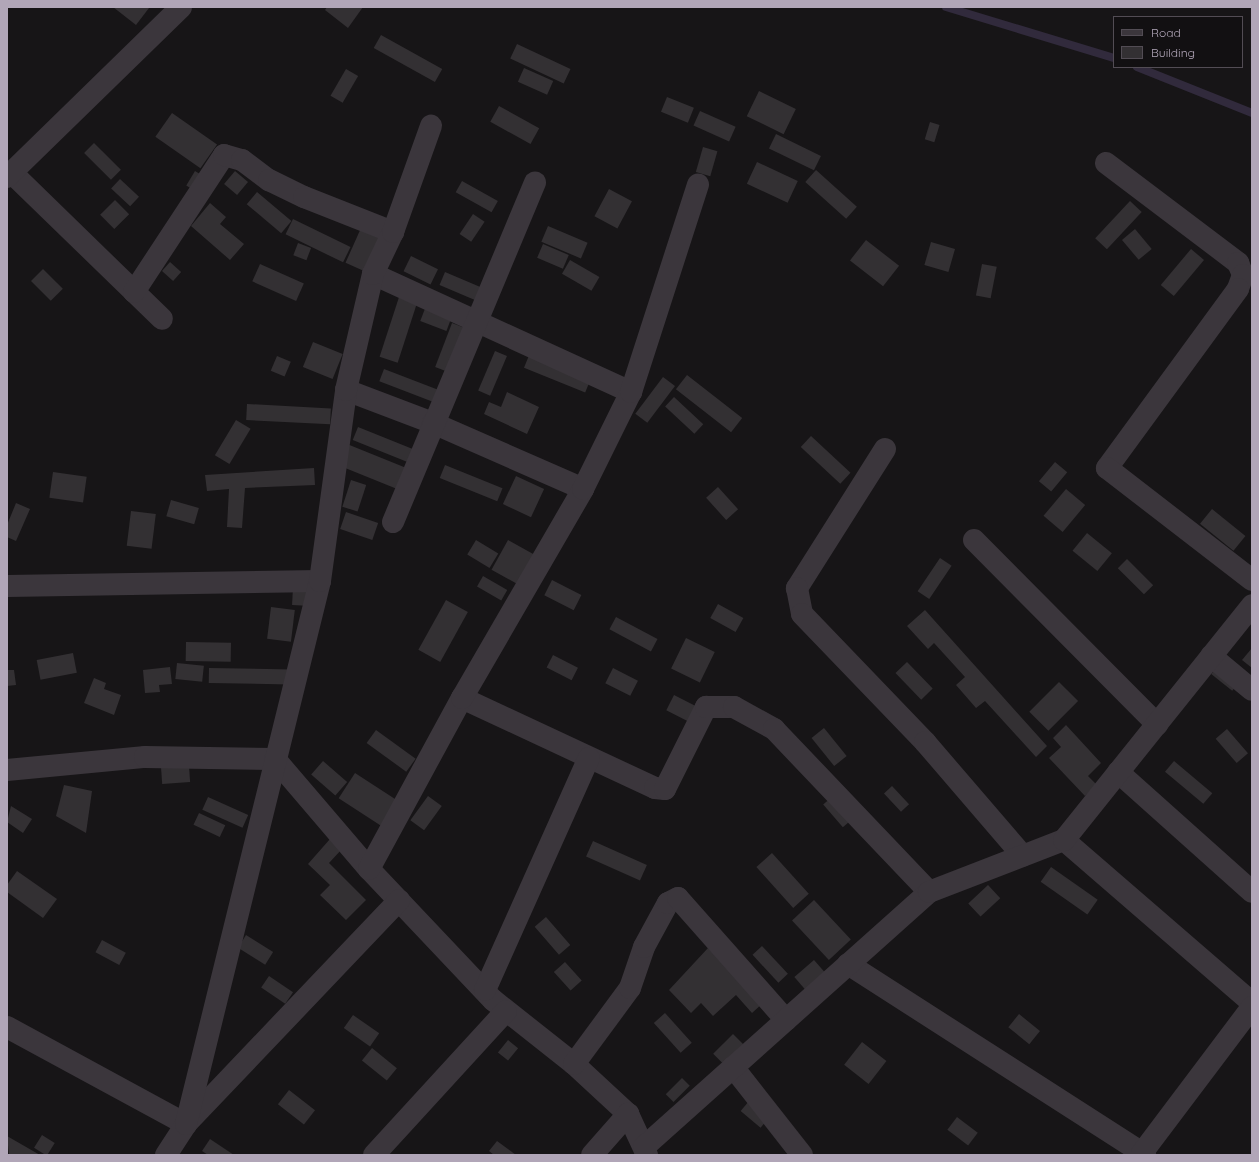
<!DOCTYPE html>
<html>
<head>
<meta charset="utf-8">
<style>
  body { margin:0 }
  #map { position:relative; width:1259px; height:1162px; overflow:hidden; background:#171517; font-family:Quicksand,sans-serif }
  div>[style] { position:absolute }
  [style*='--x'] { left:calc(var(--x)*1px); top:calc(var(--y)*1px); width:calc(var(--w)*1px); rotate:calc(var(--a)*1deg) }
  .stream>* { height:8px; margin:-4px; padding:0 4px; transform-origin:4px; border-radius:4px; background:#312a3c }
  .building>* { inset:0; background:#333033; transform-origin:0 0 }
  .minor>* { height:22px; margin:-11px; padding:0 11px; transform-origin:11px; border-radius:11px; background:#3b363c }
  span { translate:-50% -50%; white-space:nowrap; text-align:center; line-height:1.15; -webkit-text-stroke:3px #121012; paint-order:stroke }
  .frame { position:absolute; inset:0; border:8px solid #b1a6b8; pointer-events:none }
  .legend { position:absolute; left:1113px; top:16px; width:130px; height:52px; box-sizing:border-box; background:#121012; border:1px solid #524c54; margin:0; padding:5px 7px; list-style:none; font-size:12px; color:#b1a6b8 }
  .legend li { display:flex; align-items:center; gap:8px; height:20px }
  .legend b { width:20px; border:1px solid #524c54 }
</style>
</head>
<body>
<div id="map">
  <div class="stream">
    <div style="--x:946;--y:7;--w:176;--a:16.9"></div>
    <div style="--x:1137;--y:67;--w:124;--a:21.8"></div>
  </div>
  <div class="building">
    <div style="clip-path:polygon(113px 7px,147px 7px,149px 8px,136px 25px)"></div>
    <div style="clip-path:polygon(327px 7px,363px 7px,348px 28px,325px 10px)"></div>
    <div style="left:381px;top:35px;width:70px;height:15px;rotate:29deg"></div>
    <div style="left:517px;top:44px;width:59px;height:16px;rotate:25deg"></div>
    <div style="left:524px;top:68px;width:32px;height:15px;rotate:24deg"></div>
    <div style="left:346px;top:69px;width:14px;height:31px;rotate:30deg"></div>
    <div style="left:759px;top:91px;width:41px;height:28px;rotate:26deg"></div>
    <div style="left:667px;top:97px;width:29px;height:16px;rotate:22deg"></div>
    <div style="left:499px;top:106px;width:46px;height:18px;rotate:29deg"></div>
    <div style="left:700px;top:111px;width:39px;height:16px;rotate:24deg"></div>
    <div style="left:172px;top:113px;width:55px;height:29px;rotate:35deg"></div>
    <div style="left:930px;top:122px;width:10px;height:18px;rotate:17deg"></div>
    <div style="left:776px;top:134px;width:50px;height:16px;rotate:26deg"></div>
    <div style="left:94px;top:143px;width:38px;height:14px;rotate:45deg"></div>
    <div style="left:703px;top:147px;width:15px;height:26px;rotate:16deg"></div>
    <div style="left:757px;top:162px;width:45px;height:24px;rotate:25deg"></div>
    <div style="left:816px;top:170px;width:55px;height:16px;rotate:42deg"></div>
    <div style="left:195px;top:171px;width:12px;height:17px;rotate:31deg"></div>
    <div style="left:235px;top:171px;width:17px;height:17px;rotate:40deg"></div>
    <div style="left:120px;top:179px;width:26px;height:13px;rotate:43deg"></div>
    <div style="left:462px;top:181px;width:41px;height:13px;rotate:29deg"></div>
    <div style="left:609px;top:189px;width:26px;height:31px;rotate:28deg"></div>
    <div style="left:257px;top:192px;width:45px;height:16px;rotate:40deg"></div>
    <div style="left:115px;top:200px;width:20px;height:21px;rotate:45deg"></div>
    <div style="left:1130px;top:201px;width:16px;height:51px;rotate:43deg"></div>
    <div style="clip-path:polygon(210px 203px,226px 217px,220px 224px,244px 244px,230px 260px,191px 226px)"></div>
    <div style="left:473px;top:214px;width:14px;height:24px;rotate:34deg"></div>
    <div style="left:293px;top:219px;width:64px;height:17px;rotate:26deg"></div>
    <div style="left:548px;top:226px;width:43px;height:17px;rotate:23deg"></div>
    <div style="left:361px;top:228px;width:22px;height:38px;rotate:24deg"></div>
    <div style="left:1135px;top:229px;width:26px;height:17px;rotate:50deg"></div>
    <div style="left:866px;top:240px;width:42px;height:26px;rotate:38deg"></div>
    <div style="left:931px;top:242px;width:25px;height:24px;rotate:16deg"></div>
    <div style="left:298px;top:243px;width:14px;height:13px;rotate:21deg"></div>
    <div style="left:543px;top:244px;width:28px;height:15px;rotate:23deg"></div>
    <div style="left:1191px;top:249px;width:17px;height:47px;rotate:40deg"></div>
    <div style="left:411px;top:256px;width:30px;height:17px;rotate:26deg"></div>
    <div style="left:570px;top:260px;width:34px;height:16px;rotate:30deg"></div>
    <div style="left:170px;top:262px;width:15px;height:12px;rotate:42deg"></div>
    <div style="left:260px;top:264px;width:48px;height:19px;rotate:24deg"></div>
    <div style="left:982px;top:264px;width:15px;height:32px;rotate:11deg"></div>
    <div style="left:43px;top:269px;width:28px;height:17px;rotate:45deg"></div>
    <div style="left:445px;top:272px;width:39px;height:14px;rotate:23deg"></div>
    <div style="left:400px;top:294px;width:19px;height:66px;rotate:18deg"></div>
    <div style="left:426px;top:306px;width:28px;height:16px;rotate:21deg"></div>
    <div style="left:452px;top:323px;width:14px;height:47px;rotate:21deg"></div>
    <div style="left:313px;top:342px;width:32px;height:27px;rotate:22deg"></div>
    <div style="left:495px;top:351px;width:13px;height:43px;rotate:23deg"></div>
    <div style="left:530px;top:353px;width:66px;height:16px;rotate:22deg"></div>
    <div style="left:277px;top:356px;width:15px;height:16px;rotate:23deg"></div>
    <div style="left:384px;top:369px;width:60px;height:13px;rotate:21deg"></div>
    <div style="left:687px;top:375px;width:70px;height:18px;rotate:38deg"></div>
    <div style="left:663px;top:377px;width:15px;height:46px;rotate:37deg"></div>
    <div style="clip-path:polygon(507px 392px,539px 407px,527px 434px,484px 414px,489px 402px,501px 407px)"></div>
    <div style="left:674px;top:397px;width:40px;height:13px;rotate:43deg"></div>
    <div style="left:247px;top:404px;width:84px;height:16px;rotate:3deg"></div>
    <div style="left:236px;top:420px;width:17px;height:41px;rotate:31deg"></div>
    <div style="left:358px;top:427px;width:61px;height:14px;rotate:22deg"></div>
    <div style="left:811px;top:436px;width:54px;height:15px;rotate:43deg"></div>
    <div style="left:347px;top:444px;width:62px;height:23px;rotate:22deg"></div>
    <div style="left:1055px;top:462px;width:16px;height:25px;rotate:40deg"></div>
    <div style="left:445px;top:465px;width:62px;height:14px;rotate:22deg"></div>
    <div style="clip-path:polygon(314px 468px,315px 485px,245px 488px,242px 528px,227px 527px,229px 489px,207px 491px,205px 475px)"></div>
    <div style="left:53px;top:472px;width:34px;height:26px;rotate:8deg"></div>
    <div style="left:516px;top:476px;width:31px;height:31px;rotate:25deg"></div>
    <div style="left:351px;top:480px;width:16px;height:28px;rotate:18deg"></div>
    <div style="left:718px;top:487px;width:30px;height:16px;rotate:48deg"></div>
    <div style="left:1066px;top:489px;width:25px;height:35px;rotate:40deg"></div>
    <div style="left:171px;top:500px;width:29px;height:17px;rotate:16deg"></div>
    <div style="clip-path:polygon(16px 503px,30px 509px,16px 541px,7px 537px,7px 525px)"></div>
    <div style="left:1212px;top:509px;width:43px;height:19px;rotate:39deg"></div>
    <div style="left:131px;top:511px;width:25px;height:35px;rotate:7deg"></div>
    <div style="left:346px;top:512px;width:34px;height:18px;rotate:19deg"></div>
    <div style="left:1087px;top:533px;width:32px;height:23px;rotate:39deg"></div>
    <div style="left:476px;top:540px;width:26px;height:17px;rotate:31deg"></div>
    <div style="left:508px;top:540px;width:38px;height:34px;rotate:29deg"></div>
    <div style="left:940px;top:558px;width:14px;height:40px;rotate:34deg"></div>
    <div style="left:1127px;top:559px;width:37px;height:13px;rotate:45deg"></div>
    <div style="left:483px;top:576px;width:28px;height:12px;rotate:30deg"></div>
    <div style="left:552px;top:580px;width:33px;height:17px;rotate:27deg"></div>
    <div style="left:293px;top:587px;width:19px;height:18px;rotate:3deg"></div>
    <div style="left:446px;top:600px;width:25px;height:57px;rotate:29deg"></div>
    <div style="left:718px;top:604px;width:29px;height:16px;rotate:29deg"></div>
    <div style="left:271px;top:607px;width:24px;height:32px;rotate:7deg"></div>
    <div style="clip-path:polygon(925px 610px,1047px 746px,1036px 757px,985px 701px,976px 708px,956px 685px,965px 677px,934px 643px,928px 649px,907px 626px)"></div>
    <div style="left:616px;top:617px;width:47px;height:14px;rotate:28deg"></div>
    <div style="left:686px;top:638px;width:32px;height:34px;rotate:26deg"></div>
    <div style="left:186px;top:642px;width:45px;height:19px;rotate:1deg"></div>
    <div style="clip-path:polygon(1252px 648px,1252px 668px,1242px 660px)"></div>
    <div style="left:73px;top:653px;width:20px;height:37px;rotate:79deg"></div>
    <div style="left:553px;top:655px;width:28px;height:14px;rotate:27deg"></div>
    <div style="left:907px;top:662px;width:37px;height:16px;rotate:46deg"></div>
    <div style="left:177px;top:663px;width:27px;height:16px;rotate:6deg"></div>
    <div style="left:1220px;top:663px;width:27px;height:14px;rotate:39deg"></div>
    <div style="clip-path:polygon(170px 667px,172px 684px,159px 685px,160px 692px,145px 693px,143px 670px)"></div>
    <div style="left:209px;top:668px;width:82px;height:15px;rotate:1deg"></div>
    <div style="left:613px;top:668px;width:28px;height:17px;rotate:27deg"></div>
    <div style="clip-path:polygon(7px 670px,14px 670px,16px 685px,7px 686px)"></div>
    <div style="clip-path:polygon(94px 678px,106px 683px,104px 689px,121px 695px,114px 715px,84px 703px)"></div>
    <div style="left:1059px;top:682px;width:27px;height:42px;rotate:45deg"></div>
    <div style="left:674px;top:695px;width:27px;height:17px;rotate:27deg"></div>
    <div style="clip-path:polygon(1066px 725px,1101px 763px,1088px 776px,1097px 785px,1085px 796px,1049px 758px,1061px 747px,1053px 738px)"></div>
    <div style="left:824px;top:728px;width:36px;height:16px;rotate:51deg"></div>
    <div style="left:1227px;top:729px;width:32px;height:15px;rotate:49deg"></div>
    <div style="left:376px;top:730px;width:49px;height:16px;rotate:36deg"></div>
    <div style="left:323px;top:761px;width:32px;height:18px;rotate:41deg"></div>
    <div style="left:1174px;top:761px;width:50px;height:14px;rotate:40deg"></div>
    <div style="left:189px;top:766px;width:16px;height:28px;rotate:86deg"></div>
    <div style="left:355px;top:773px;width:56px;height:30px;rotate:33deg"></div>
    <div style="clip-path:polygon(64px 785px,92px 791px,86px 833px,56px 816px)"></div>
    <div style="left:892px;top:786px;width:25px;height:11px;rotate:47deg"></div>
    <div style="left:428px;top:796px;width:17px;height:30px;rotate:36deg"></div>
    <div style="left:833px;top:796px;width:30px;height:13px;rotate:49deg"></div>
    <div style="left:208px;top:797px;width:44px;height:14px;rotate:24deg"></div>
    <div style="clip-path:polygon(11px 806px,32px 819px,23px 833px,7px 822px)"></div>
    <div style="left:199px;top:813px;width:29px;height:13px;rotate:25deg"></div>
    <div style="clip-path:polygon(330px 839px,342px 849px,329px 863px,366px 900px,346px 920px,320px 895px,330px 885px,308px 864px)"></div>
    <div style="left:593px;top:841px;width:59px;height:17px;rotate:24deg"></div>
    <div style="left:772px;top:853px;width:55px;height:21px;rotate:48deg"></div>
    <div style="left:1051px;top:867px;width:57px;height:18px;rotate:35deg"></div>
    <div style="clip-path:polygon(17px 871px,57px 899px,43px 918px,7px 892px,7px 885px)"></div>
    <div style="left:988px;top:885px;width:18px;height:27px;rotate:47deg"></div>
    <div style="left:814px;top:900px;width:54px;height:30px;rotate:47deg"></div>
    <div style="left:546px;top:917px;width:37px;height:15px;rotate:49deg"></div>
    <div style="left:246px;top:935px;width:32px;height:15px;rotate:32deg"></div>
    <div style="left:102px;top:940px;width:27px;height:14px;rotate:28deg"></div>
    <div style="left:762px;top:946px;width:38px;height:13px;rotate:47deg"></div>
    <div style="clip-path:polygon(708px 948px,763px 1003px,752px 1013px,736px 995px,713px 1016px,701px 1003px,691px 1013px,669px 990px)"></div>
    <div style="left:814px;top:960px;width:20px;height:26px;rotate:49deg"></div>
    <div style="left:565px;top:962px;width:25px;height:15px;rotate:48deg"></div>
    <div style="left:269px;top:976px;width:29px;height:14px;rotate:34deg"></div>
    <div style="left:665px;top:1013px;width:40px;height:15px;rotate:48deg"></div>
    <div style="left:1019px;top:1014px;width:27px;height:17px;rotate:39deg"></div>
    <div style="left:353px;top:1015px;width:32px;height:16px;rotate:35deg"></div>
    <div style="left:733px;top:1034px;width:17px;height:28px;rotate:45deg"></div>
    <div style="left:508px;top:1040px;width:13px;height:16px;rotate:39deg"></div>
    <div style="left:862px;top:1042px;width:31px;height:29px;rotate:38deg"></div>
    <div style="left:372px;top:1048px;width:32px;height:16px;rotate:39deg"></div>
    <div style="left:682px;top:1078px;width:11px;height:23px;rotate:45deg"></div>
    <div style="left:289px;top:1090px;width:33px;height:18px;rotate:38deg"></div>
    <div style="left:749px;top:1101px;width:26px;height:13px;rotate:40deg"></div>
    <div style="left:957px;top:1117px;width:26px;height:16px;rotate:37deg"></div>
    <div style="left:42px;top:1135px;width:15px;height:15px;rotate:32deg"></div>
    <div style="clip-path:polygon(7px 1136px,40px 1155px,9px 1155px)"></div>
    <div style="clip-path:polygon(210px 1139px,234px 1155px,208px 1155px,202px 1151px)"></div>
    <div style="clip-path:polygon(497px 1141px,516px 1155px,494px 1155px,489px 1151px)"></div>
  </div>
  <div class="minor">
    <div style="--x:1106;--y:163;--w:166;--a:37.1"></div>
    <div style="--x:1238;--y:263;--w:13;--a:67"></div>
    <div style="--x:1243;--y:275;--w:15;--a:110"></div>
    <div style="--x:1238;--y:289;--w:222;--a:126.2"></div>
    <div style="--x:1107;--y:468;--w:183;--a:37.7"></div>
    <div style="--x:12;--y:173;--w:209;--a:44.2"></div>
    <div style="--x:7;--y:177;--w:243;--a:-44.3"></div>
    <div style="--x:373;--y:274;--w:284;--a:24.6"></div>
    <div style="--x:134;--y:292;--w:164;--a:-56.7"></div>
    <div style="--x:224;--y:155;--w:19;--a:16"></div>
    <div style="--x:242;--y:160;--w:34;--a:37"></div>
    <div style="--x:269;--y:180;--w:39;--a:26"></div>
    <div style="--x:304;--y:197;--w:96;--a:21.5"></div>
    <div style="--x:346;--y:390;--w:93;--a:20.8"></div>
    <div style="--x:433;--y:423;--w:164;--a:23.7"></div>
    <div style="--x:885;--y:449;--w:165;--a:122.3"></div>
    <div style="--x:797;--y:588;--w:26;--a:79"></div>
    <div style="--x:802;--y:614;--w:178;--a:46.1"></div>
    <div style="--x:925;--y:742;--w:150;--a:49.3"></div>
    <div style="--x:393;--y:522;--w:368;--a:-67.3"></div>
    <div style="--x:974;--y:540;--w:260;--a:45.2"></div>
    <div style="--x:7;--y:586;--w:313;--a:-0.9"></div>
    <div style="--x:1211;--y:656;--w:53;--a:39.7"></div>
    <div style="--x:462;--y:698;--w:213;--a:25"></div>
    <div style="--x:655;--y:788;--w:10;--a:6"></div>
    <div style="--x:665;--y:789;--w:92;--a:-63.4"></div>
    <div style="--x:706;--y:707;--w:28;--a:0"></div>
    <div style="--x:734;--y:707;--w:46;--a:28.8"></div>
    <div style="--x:774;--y:729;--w:225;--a:46.4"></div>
    <div style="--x:7;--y:770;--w:139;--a:-5.4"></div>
    <div style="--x:145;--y:757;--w:130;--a:0.9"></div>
    <div style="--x:275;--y:759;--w:145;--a:49.5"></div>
    <div style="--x:369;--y:869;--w:180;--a:46.6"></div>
    <div style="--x:493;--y:1000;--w:103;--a:38.3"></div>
    <div style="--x:574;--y:1064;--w:74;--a:42.8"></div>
    <div style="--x:628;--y:1114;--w:45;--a:65.1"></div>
    <div style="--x:1118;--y:772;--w:180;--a:41.8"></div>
    <div style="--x:1064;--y:840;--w:249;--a:40.9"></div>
    <div style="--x:369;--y:869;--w:195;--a:-61.5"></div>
    <div style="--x:462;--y:698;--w:241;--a:-59.9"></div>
    <div style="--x:583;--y:489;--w:108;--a:-63.7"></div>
    <div style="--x:631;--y:392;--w:218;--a:-72.1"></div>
    <div style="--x:848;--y:964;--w:353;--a:32.7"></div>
    <div style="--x:485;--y:990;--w:254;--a:-65.9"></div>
    <div style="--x:7;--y:1027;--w:204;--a:28.5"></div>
    <div style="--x:186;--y:1124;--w:309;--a:-46.4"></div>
    <div style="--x:574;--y:1064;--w:94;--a:-53.6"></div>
    <div style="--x:630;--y:988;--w:43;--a:-71.1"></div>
    <div style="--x:644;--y:947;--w:50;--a:-61.4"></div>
    <div style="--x:668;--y:903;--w:11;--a:-27"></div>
    <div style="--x:678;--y:898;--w:163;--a:48.5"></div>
    <div style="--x:733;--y:1067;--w:112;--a:51.9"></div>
    <div style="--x:644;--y:1147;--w:382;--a:-41.8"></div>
    <div style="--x:929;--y:892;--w:145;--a:-21.1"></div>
    <div style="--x:1064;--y:840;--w:301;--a:-51.3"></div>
    <div style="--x:1142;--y:1153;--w:183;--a:-53"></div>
    <div style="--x:166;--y:1155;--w:37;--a:-57"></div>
    <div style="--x:186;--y:1124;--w:559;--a:-76.14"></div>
    <div style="--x:320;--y:581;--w:193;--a:-82.2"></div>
    <div style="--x:346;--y:390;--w:119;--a:-76.9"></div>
    <div style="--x:373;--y:274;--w:47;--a:-64.5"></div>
    <div style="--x:393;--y:232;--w:113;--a:-70.3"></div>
    <div style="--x:374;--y:1155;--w:195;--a:-47.5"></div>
    <div style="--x:592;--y:1155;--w:55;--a:-48.7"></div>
  </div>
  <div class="frame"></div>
  <ul class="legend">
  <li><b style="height:5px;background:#3b363c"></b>Road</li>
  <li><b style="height:11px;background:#333033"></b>Building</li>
  </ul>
</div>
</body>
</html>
